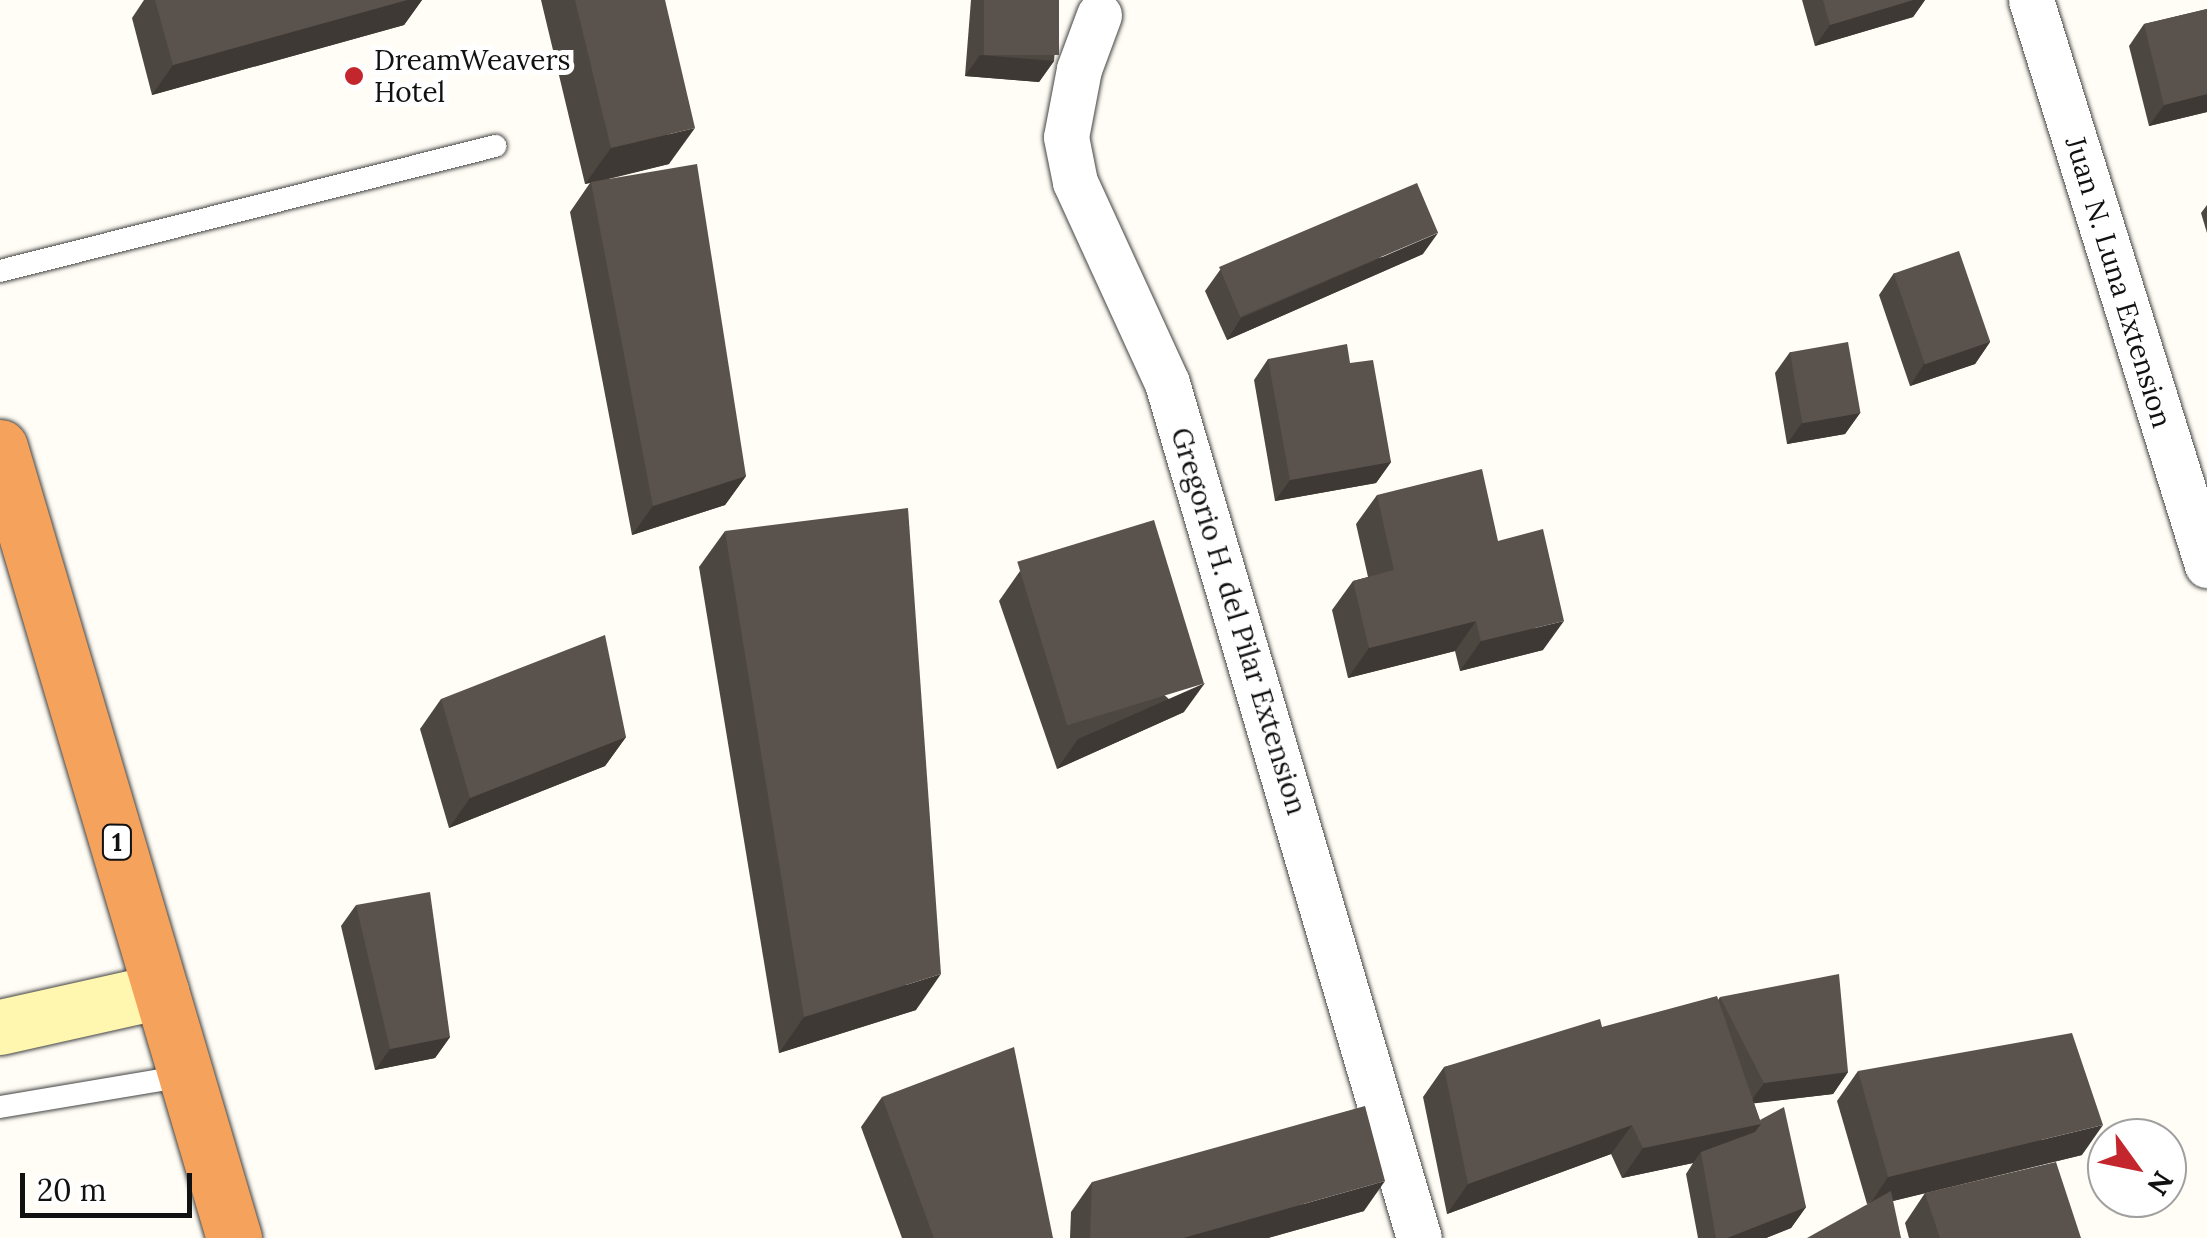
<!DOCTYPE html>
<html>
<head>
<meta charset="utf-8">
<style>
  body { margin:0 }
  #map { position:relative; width:2207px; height:1238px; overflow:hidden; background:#fffdf5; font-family:Lora,serif }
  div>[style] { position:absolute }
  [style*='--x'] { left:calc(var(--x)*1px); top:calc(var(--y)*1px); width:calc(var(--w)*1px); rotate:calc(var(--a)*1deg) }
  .roads { filter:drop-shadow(0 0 2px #444) drop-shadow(0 0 2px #444) }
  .lane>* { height:22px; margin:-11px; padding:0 11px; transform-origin:11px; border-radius:11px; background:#fff }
  .street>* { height:45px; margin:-22.5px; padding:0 22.5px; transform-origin:22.5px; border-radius:22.5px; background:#fff }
  .secondary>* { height:55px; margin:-27.5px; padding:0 27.5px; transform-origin:27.5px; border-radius:27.5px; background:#fff6b0 }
  .highway>* { height:55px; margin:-27.5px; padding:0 27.5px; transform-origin:27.5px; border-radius:27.5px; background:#f5a25d }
  .wall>* { inset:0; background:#4d4742 }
  .shaded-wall>* { inset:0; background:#3f3936 }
  .building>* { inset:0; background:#5a524d; transform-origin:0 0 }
  .dots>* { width:28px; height:28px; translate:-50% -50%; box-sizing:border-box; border:5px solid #fff; border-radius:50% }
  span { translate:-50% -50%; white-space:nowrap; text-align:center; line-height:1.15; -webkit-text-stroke:10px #fff; paint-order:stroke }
  .shield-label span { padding:2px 8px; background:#fff; border:2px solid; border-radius:8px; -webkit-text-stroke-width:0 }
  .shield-label { font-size:25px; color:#111; font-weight:700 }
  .poi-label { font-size:28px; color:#111 }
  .left { translate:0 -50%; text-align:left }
  .street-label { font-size:28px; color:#111 }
  .north { position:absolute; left:2087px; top:1118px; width:100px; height:100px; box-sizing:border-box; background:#fff; border:2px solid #a0a0a0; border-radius:50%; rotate:123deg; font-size:28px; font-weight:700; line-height:40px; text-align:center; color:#111 }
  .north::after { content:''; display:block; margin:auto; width:35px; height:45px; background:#c4262e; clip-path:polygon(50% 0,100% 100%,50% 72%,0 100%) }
  .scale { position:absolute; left:20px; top:1173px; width:172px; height:45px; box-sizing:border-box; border:5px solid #111; border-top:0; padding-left:12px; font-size:30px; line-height:35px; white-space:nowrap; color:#111; -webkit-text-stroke:8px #fff; paint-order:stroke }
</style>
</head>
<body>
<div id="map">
  <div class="roads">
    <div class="lane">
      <div style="--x:0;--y:271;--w:511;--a:-14.17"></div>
      <div style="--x:0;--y:1107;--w:188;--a:-9.5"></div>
    </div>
    <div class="street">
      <div style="--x:2031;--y:0;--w:592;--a:72.7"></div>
      <div style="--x:1099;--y:15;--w:58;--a:110.3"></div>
      <div style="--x:1079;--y:69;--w:69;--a:100.8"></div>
      <div style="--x:1066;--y:137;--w:46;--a:78.7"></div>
      <div style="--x:1075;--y:182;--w:221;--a:65.4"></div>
      <div style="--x:1167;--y:383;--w:891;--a:73.58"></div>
    </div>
    <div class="secondary">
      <div style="--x:0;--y:1027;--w:165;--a:-12.6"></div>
    </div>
    <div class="highway">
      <div style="--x:0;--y:447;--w:825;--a:73.52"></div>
    </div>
  </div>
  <div class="wall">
    <div style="clip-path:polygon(144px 0,422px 0,404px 25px,152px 95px,132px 18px)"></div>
    <div style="clip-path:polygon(541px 0,665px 0,669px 164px,609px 179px,746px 476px,725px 505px,632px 535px,570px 212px,590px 183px,585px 184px)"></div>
    <div style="clip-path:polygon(971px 0,1059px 0,1054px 61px,1039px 82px,965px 76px)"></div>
    <div style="clip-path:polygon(1802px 0,1925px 0,1913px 17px,1815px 46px)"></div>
    <div style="clip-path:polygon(2207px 9px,2207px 112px,2149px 126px,2129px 46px,2144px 24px)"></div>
    <div style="clip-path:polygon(2207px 205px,2207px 233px,2201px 213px)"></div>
    <div style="clip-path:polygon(1423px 254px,1227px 340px,1205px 291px,1220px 270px)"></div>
    <div style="clip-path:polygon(1894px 273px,1990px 342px,1975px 364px,1910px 386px,1879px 295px)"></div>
    <div style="clip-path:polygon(1790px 352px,1860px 413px,1845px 434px,1787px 444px,1775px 373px)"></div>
    <div style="clip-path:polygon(1268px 359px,1350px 363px,1391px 462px,1376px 483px,1275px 501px,1254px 380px)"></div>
    <div style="clip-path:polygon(1377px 495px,1498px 541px,1543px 650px,1460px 671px,1455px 651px,1348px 678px,1332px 610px,1353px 581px,1368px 577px,1356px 524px)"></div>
    <div style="clip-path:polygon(725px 531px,916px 1010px,779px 1053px,699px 567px)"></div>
    <div style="clip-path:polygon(1020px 571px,1184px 712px,1057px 769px,999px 601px)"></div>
    <div style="clip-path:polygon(441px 699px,626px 737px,605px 766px,449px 828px,420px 729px)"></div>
    <div style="clip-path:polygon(356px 905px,450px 1037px,435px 1058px,375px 1070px,341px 926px)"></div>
    <div style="clip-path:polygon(1720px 997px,1848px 1072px,1833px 1094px,1754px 1103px,1760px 1120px,1806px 1207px,1791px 1228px,1766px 1238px,1698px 1238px,1686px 1174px,1693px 1163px,1622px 1178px,1611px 1154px,1447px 1214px,1423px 1097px,1444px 1067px,1718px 1000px)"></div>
    <div style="clip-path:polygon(1858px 1071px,2082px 1155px,1893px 1201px,1867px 1204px,1837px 1101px)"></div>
    <div style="clip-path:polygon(882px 1097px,1053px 1238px,902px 1238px,861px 1127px)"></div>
    <div style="clip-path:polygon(1092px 1182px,1364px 1211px,1268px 1238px,1070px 1238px,1071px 1212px)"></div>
    <div style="clip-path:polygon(1925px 1193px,2081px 1238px,1909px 1238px,1905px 1223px)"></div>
  </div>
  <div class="shaded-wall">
    <div style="clip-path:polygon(407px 0,422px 0,404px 25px,152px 95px,173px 65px)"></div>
    <div style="clip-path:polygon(1913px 0,1925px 0,1913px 17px,1815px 46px,1830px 25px)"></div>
    <div style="clip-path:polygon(980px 55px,1054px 61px,1039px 82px,965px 76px)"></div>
    <div style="clip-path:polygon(2207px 94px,2207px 112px,2149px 126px,2164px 105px)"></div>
    <div style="clip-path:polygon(695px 128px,669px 164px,585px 184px,611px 148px)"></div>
    <div style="clip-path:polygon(1438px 233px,1423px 254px,1227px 340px,1241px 318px)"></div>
    <div style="clip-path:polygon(1990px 342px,1975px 364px,1910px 386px,1924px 364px)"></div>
    <div style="clip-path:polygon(1860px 413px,1845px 434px,1787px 444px,1802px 423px)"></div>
    <div style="clip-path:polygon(1391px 462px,1376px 483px,1275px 501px,1290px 480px)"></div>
    <div style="clip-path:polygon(746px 476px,725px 505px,632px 535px,653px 506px)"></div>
    <div style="clip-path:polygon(1476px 621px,1455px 651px,1348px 678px,1369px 648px)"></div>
    <div style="clip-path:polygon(1564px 621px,1543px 650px,1460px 671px,1481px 641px)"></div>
    <div style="clip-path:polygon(1205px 683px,1184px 712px,1057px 769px,1078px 739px)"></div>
    <div style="clip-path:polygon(626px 737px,605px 766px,449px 828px,470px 798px)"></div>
    <div style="clip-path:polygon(941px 974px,916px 1010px,779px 1053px,804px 1017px)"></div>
    <div style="clip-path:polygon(450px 1037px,435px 1058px,375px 1070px,390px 1049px)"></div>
    <div style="clip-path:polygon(1848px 1072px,1833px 1094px,1749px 1104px,1764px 1083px)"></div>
    <div style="clip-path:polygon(1761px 1124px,1741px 1154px,1701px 1152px,1693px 1163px,1622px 1178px,1643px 1148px)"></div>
    <div style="clip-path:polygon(1632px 1125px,1611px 1154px,1447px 1214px,1468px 1184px)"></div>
    <div style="clip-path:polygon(2103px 1125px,2082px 1155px,1868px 1207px,1888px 1177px)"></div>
    <div style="clip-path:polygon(1385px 1181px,1364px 1211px,1268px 1238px,1183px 1238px)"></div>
    <div style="clip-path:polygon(1806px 1207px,1791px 1228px,1766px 1238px,1727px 1238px)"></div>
  </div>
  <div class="building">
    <div style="clip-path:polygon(155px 0,407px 0,173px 65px)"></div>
    <div style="clip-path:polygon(575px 0,665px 0,695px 128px,611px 148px)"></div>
    <div style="left:984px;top:0;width:75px;height:55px"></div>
    <div style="clip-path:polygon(1823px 0,1913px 0,1830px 25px)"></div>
    <div style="clip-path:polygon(2207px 9px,2207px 94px,2164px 105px,2144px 24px)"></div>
    <div style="clip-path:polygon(697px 164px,746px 476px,653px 506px,591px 182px)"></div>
    <div style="left:1417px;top:183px;width:54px;height:215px;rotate:67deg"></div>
    <div style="left:1959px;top:251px;width:96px;height:69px;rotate:71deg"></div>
    <div style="left:1848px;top:342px;width:72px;height:59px;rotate:80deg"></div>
    <div style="clip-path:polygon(1347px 344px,1350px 363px,1373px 360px,1391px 462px,1290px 480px,1268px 359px)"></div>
    <div style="clip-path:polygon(1482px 469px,1498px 541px,1543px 529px,1564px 621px,1481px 641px,1476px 621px,1369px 648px,1353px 581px,1394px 570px,1377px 495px)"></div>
    <div style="clip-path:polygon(908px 508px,941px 974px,804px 1017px,725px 531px)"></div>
    <div style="left:1154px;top:520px;width:171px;height:143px;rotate:73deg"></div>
    <div style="clip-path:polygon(605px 635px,626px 737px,470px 798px,441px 699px)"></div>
    <div style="clip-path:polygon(430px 892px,450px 1037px,390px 1049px,356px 905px)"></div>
    <div style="clip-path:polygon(1839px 974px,1848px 1072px,1764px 1083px,1720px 997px)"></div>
    <div style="clip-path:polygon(1717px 996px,1761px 1124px,1643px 1148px,1632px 1125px,1468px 1184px,1444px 1067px,1600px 1019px,1602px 1027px)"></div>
    <div style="clip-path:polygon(2072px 1033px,2103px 1125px,1888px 1177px,1858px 1071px)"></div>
    <div style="clip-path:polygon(1014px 1047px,1053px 1238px,934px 1238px,882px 1097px)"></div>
    <div style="clip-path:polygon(1365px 1106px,1385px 1181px,1183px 1238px,1090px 1238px,1092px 1182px)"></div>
    <div style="clip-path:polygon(1784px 1107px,1806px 1207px,1727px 1238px,1716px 1238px,1701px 1152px,1755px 1132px,1761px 1124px,1760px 1120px)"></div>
    <div style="clip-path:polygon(2056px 1162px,2081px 1238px,1940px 1238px,1925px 1193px)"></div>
    <div style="clip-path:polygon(1891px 1191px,1901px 1238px,1807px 1238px)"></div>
  </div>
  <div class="dots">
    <div style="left:354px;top:76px;background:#c4262e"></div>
  </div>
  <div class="shield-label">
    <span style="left:117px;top:842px">1</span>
  </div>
  <div class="poi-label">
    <span class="left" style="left:374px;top:76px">DreamWeavers<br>Hotel</span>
  </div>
  <div class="street-label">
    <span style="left:2119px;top:282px;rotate:73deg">Juan N. Luna Extension</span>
    <span style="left:1239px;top:621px;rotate:73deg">Gregorio H. del Pilar Extension</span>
  </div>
  <div class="north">N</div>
  <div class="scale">20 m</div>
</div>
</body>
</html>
